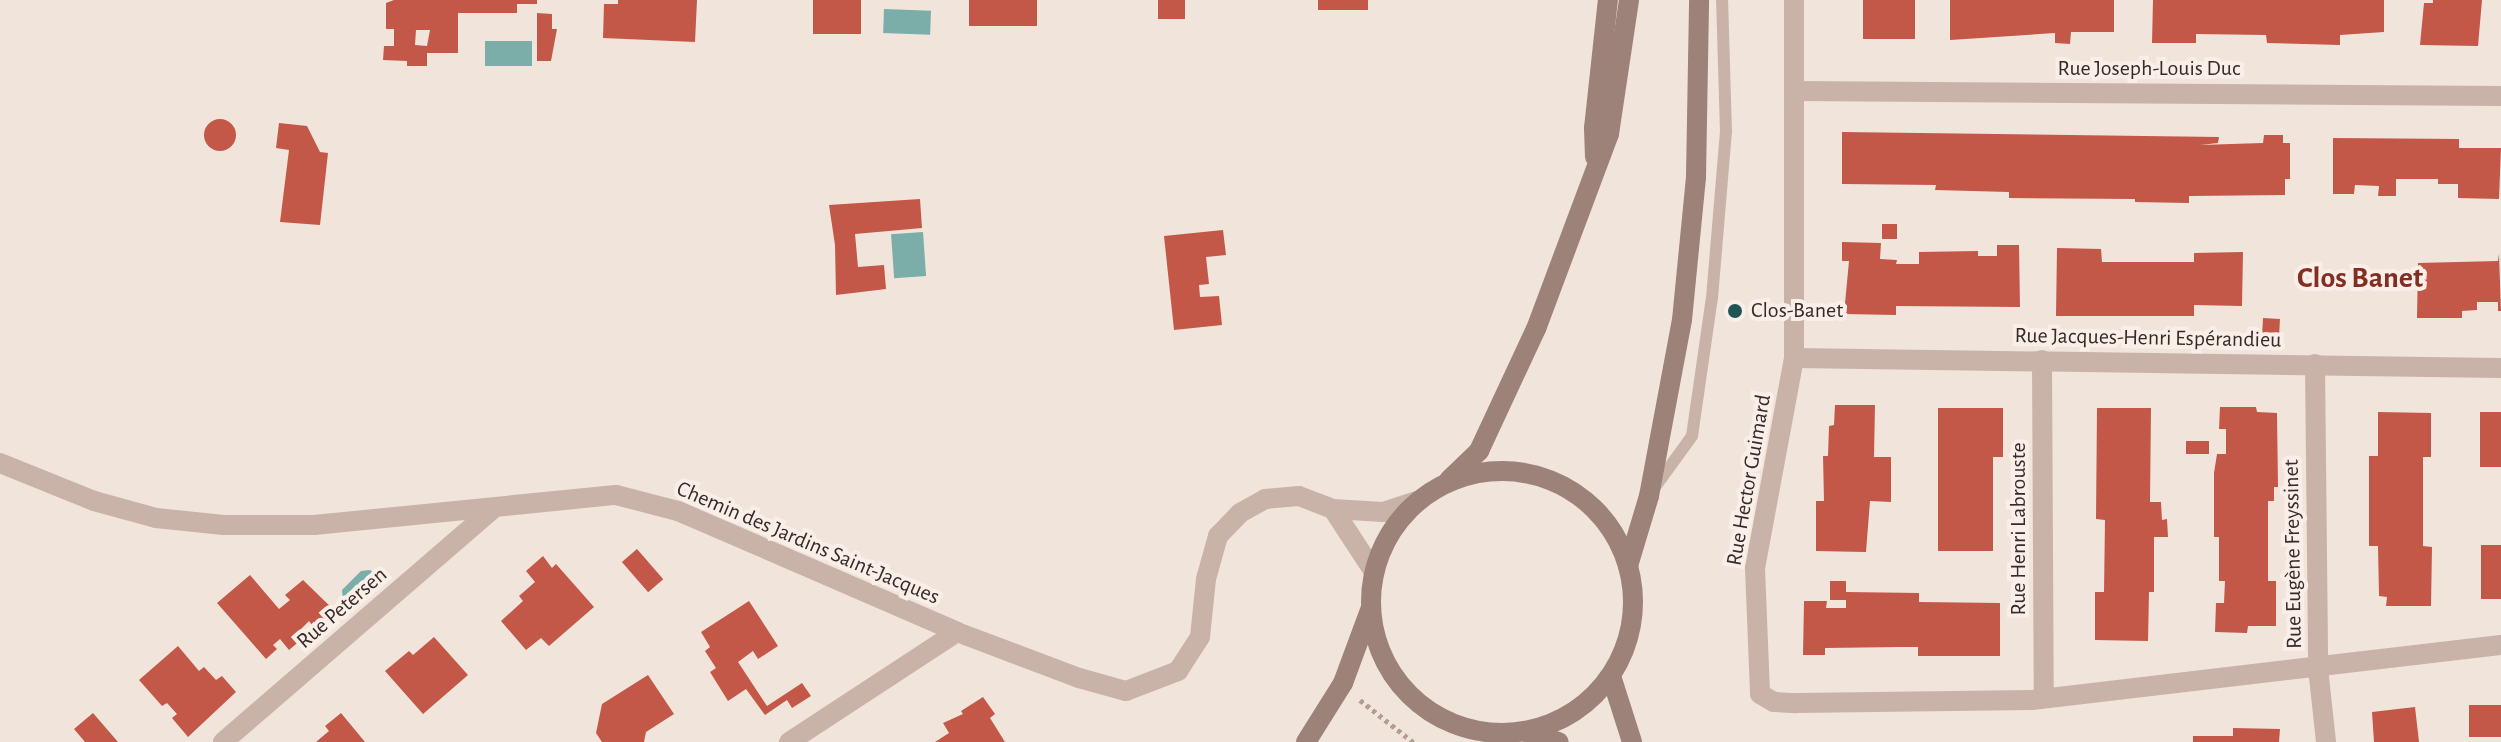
<!DOCTYPE html>
<html>
<head>
<meta charset="utf-8">
<style>
  body { margin:0 }
  #map { position:relative; width:2501px; height:742px; overflow:hidden; background:#f1e4db; font-family:"Alegreya Sans",sans-serif }
  div>[style] { position:absolute }
  [style*='--x'] { left:calc(var(--x)*1px); top:calc(var(--y)*1px); width:calc(var(--w)*1px); rotate:calc(var(--a)*1deg) }
  .water>* { inset:0; background:#7bada9; transform-origin:0 0 }
  .building>* { inset:0; background:#c35748; transform-origin:0 0 }
  .round { border-radius:50% }
  .path>* { height:5px; margin-top:-2.5px; transform-origin:0; background:repeating-linear-gradient(90deg,#b59d92 0 4px,transparent 0 8px) }
  .lane>* { height:12px; margin:-6px; padding:0 6px; transform-origin:6px; border-radius:6px; background:#c9b3a8 }
  .street>* { height:20px; margin:-10px; padding:0 10px; transform-origin:10px; border-radius:10px; background:#c9b3a8 }
  .secondary>* { height:20px; margin:-10px; padding:0 10px; transform-origin:10px; border-radius:10px; background:#9c8279 }
  .secondary>.ring { margin:-10px; padding:0; box-sizing:content-box; background:none; border:20px solid #9c8279; border-radius:50% }
  .dots>* { width:22px; height:22px; translate:-50% -50%; box-sizing:border-box; border:4px solid #f9efe8; border-radius:50% }
  span { translate:-50% -50%; white-space:nowrap; text-align:center; line-height:1.15; -webkit-text-stroke:8px #f9efe8; paint-order:stroke }
  .street-label { font-size:22px; color:#362b28 }
  .poi-label { font-size:22px; color:#362b28 }
  .left { translate:0 -50%; text-align:left }
  .district-label { font-size:30px; color:#832e23; font-weight:700 }
</style>
</head>
<body>
<div id="map">
  <div class="water">
    <div style="left:884px;top:9px;width:47px;height:24px;rotate:2deg"></div>
    <div style="left:485px;top:41px;width:47px;height:25px"></div>
    <div style="left:923px;top:232px;width:44px;height:32px;rotate:86deg"></div>
    <div style="clip-path:polygon(370px 570px,375px 574px,375px 585px,352px 605px,343px 601px,342px 590px,361px 571px)"></div>
  </div>
  <div class="building">
    <div style="clip-path:polygon(evenodd,394px 0,537px 0,537px 4px,517px 4px,517px 13px,458px 13px,458px 53px,427px 53px,427px 66px,407px 66px,407px 61px,383px 60px,384px 46px,394px 46px,394px 29px,386px 29px,386px 3px,394px 0,416px 30px,430px 30px,427px 46px,415px 45px,416px 30px)"></div>
    <div style="clip-path:polygon(618px 0,697px 0,695px 42px,603px 38px,604px 4px,618px 4px)"></div>
    <div style="left:813px;top:0;width:48px;height:34px"></div>
    <div style="left:969px;top:0;width:68px;height:26px"></div>
    <div style="left:1158px;top:0;width:27px;height:19px"></div>
    <div style="left:1318px;top:0;width:50px;height:10px"></div>
    <div style="left:1863px;top:0;width:52px;height:39px"></div>
    <div style="clip-path:polygon(1950px 0,2114px 0,2114px 32px,2071px 32px,2070px 44px,2055px 43px,2055px 33px,1950px 40px)"></div>
    <div style="clip-path:polygon(2153px 0,2384px 0,2384px 32px,2340px 35px,2340px 45px,2267px 43px,2266px 35px,2196px 34px,2196px 43px,2152px 43px)"></div>
    <div style="clip-path:polygon(2433px 0,2482px 0,2478px 46px,2420px 45px,2424px 3px,2433px 3px)"></div>
    <div style="clip-path:polygon(537px 13px,552px 14px,552px 29px,557px 29px,551px 61px,537px 61px)"></div>
    <div class="round" style="left:204px;top:119px;width:32px;height:32px"></div>
    <div style="clip-path:polygon(279px 123px,307px 126px,320px 152px,328px 153px,320px 225px,280px 222px,289px 150px,276px 148px)"></div>
    <div style="clip-path:polygon(1842px 132px,2219px 137px,2218px 143px,2200px 145px,2263px 143px,2264px 135px,2283px 135px,2283px 143px,2290px 143px,2290px 179px,2285px 179px,2285px 195px,2189px 196px,2189px 203px,2135px 202px,2135px 199px,2009px 198px,2009px 192px,1935px 190px,1936px 185px,1842px 184px)"></div>
    <div style="clip-path:polygon(2333px 138px,2459px 139px,2459px 148px,2501px 148px,2499px 199px,2458px 198px,2458px 184px,2438px 184px,2438px 179px,2396px 179px,2396px 196px,2378px 196px,2379px 186px,2355px 185px,2354px 194px,2333px 194px)"></div>
    <div style="clip-path:polygon(920px 199px,922px 228px,855px 234px,858px 267px,884px 265px,886px 289px,836px 295px,835px 245px,829px 205px)"></div>
    <div style="left:1882px;top:224px;width:15px;height:15px"></div>
    <div style="clip-path:polygon(1223px 230px,1226px 255px,1206px 257px,1209px 284px,1199px 285px,1200px 297px,1219px 296px,1222px 325px,1174px 330px,1164px 236px)"></div>
    <div style="clip-path:polygon(1842px 242px,1881px 243px,1880px 259px,1897px 260px,1896px 264px,1919px 264px,1919px 252px,1978px 251px,1978px 256px,1997px 256px,1997px 245px,2019px 245px,2020px 307px,1896px 306px,1896px 315px,1844px 314px,1849px 261px,1842px 261px)"></div>
    <div style="clip-path:polygon(2057px 248px,2101px 249px,2102px 262px,2194px 262px,2194px 253px,2243px 252px,2242px 306px,2194px 305px,2194px 316px,2056px 316px)"></div>
    <div style="clip-path:polygon(2499px 254px,2501px 311px,2498px 311px,2498px 302px,2477px 302px,2477px 310px,2462px 311px,2462px 318px,2417px 318px,2418px 263px,2498px 261px)"></div>
    <div style="left:2263px;top:318px;width:17px;height:21px;rotate:3deg"></div>
    <div style="clip-path:polygon(1835px 405px,1875px 405px,1874px 457px,1891px 457px,1891px 502px,1870px 501px,1866px 552px,1816px 551px,1816px 501px,1824px 501px,1823px 456px,1828px 456px,1829px 426px,1834px 425px)"></div>
    <div style="clip-path:polygon(2220px 407px,2256px 407px,2257px 412px,2277px 413px,2278px 487px,2274px 487px,2274px 501px,2268px 501px,2268px 581px,2276px 581px,2276px 626px,2248px 626px,2247px 633px,2215px 632px,2216px 603px,2224px 603px,2225px 581px,2219px 581px,2219px 537px,2214px 537px,2214px 473px,2217px 454px,2226px 454px,2226px 429px,2219px 429px)"></div>
    <div style="clip-path:polygon(1938px 408px,2003px 408px,2003px 457px,1993px 457px,1993px 551px,1938px 551px)"></div>
    <div style="clip-path:polygon(2097px 408px,2151px 408px,2150px 502px,2161px 502px,2162px 520px,2167px 519px,2168px 537px,2154px 537px,2154px 592px,2149px 592px,2148px 641px,2095px 640px,2095px 592px,2104px 592px,2105px 520px,2096px 519px)"></div>
    <div style="clip-path:polygon(2378px 412px,2431px 413px,2431px 457px,2423px 457px,2423px 546px,2432px 547px,2431px 606px,2386px 606px,2387px 597px,2379px 596px,2378px 546px,2369px 546px,2369px 456px,2378px 456px)"></div>
    <div style="left:2480px;top:412px;width:21px;height:55px"></div>
    <div style="left:2209px;top:441px;width:13px;height:23px;rotate:90deg"></div>
    <div style="left:2481px;top:545px;width:20px;height:54px"></div>
    <div style="left:637px;top:549px;width:40px;height:20px;rotate:49deg"></div>
    <div style="clip-path:polygon(543px 556px,552px 568px,556px 564px,594px 607px,549px 646px,541px 638px,526px 650px,501px 621px,523px 601px,519px 596px,535px 582px,526px 571px)"></div>
    <div style="clip-path:polygon(250px 575px,279px 609px,290px 600px,285px 595px,303px 580px,335px 611px,315px 629px,309px 621px,297px 633px,302px 639px,289px 650px,280px 639px,273px 645px,277px 649px,266px 659px,217px 603px)"></div>
    <div style="clip-path:polygon(1830px 581px,1846px 581px,1846px 592px,1919px 593px,1919px 602px,2000px 603px,2000px 656px,1918px 656px,1918px 647px,1900px 647px,1825px 648px,1825px 655px,1803px 655px,1804px 601px,1827px 601px,1826px 608px,1846px 608px,1846px 600px,1830px 600px)"></div>
    <div style="clip-path:polygon(749px 601px,778px 646px,758px 659px,753px 651px,738px 662px,767px 706px,802px 683px,811px 696px,792px 708px,787px 700px,765px 715px,746px 689px,728px 701px,710px 672px,716px 668px,705px 651px,710px 647px,701px 632px)"></div>
    <div style="clip-path:polygon(434px 637px,468px 675px,423px 714px,385px 671px,409px 651px,413px 655px)"></div>
    <div style="clip-path:polygon(178px 646px,199px 671px,204px 667px,216px 680px,222px 676px,236px 692px,188px 737px,172px 718px,177px 714px,167px 703px,162px 706px,139px 680px)"></div>
    <div style="clip-path:polygon(648px 675px,674px 714px,646px 732px,644px 742px,602px 742px,596px 733px,602px 704px)"></div>
    <div style="clip-path:polygon(983px 697px,995px 714px,990px 718px,1005px 742px,935px 742px,949px 733px,943px 723px,963px 714px,961px 711px)"></div>
    <div style="left:2469px;top:705px;width:32px;height:32px"></div>
    <div style="clip-path:polygon(2415px 707px,2419px 742px,2374px 742px,2372px 712px)"></div>
    <div style="clip-path:polygon(93px 713px,118px 742px,85px 742px,74px 729px)"></div>
    <div style="clip-path:polygon(341px 713px,365px 742px,316px 742px,329px 731px,325px 726px)"></div>
    <div style="clip-path:polygon(2233px 728px,2280px 729px,2279px 742px,2193px 742px,2193px 736px,2233px 736px)"></div>
  </div>
  <div class="path">
    <div style="--x:1360;--y:700;--w:68;--a:38.4"></div>
  </div>
  <div class="lane">
    <div style="--x:1655;--y:487;--w:63;--a:-54"></div>
    <div style="--x:1692;--y:436;--w:139;--a:-81.8"></div>
    <div style="--x:1712;--y:298;--w:167;--a:-85.2"></div>
    <div style="--x:1726;--y:132;--w:132;--a:-91.7"></div>
  </div>
  <div class="street">
    <div style="--x:1794;--y:0;--w:358;--a:90"></div>
    <div style="--x:1794;--y:358;--w:214;--a:100.5"></div>
    <div style="--x:1755;--y:568;--w:126;--a:87.7"></div>
    <div style="--x:1760;--y:694;--w:16;--a:30"></div>
    <div style="--x:1774;--y:702;--w:22;--a:3"></div>
    <div style="--x:1796;--y:703;--w:236;--a:-0.7"></div>
    <div style="--x:2032;--y:700;--w:472;--a:-6.7"></div>
    <div style="--x:1796;--y:91;--w:705;--a:0.41"></div>
    <div style="--x:1794;--y:358;--w:707;--a:0.81"></div>
    <div style="--x:2042;--y:360;--w:337;--a:89.7"></div>
    <div style="--x:2315;--y:364;--w:304;--a:89.4"></div>
    <div style="--x:2318;--y:668;--w:74;--a:83.8"></div>
    <div style="--x:0;--y:463;--w:101;--a:22"></div>
    <div style="--x:94;--y:501;--w:64;--a:15.3"></div>
    <div style="--x:156;--y:518;--w:68;--a:5.9"></div>
    <div style="--x:224;--y:525;--w:90;--a:0"></div>
    <div style="--x:314;--y:525;--w:303;--a:-5.7"></div>
    <div style="--x:616;--y:495;--w:64;--a:14.5"></div>
    <div style="--x:678;--y:511;--w:304;--a:23.4"></div>
    <div style="--x:957;--y:632;--w:130;--a:20.7"></div>
    <div style="--x:1079;--y:678;--w:49;--a:15.5"></div>
    <div style="--x:1126;--y:691;--w:56;--a:-21"></div>
    <div style="--x:1178;--y:671;--w:40;--a:-57.1"></div>
    <div style="--x:1200;--y:637;--w:58;--a:-84.1"></div>
    <div style="--x:1206;--y:579;--w:45;--a:-74.4"></div>
    <div style="--x:1218;--y:536;--w:32;--a:-46"></div>
    <div style="--x:1240;--y:513;--w:29;--a:-29"></div>
    <div style="--x:1265;--y:499;--w:34;--a:-5"></div>
    <div style="--x:1299;--y:496;--w:36;--a:21"></div>
    <div style="--x:1374;--y:572;--w:75;--a:-123.1"></div>
    <div style="--x:1333;--y:509;--w:50;--a:3.4"></div>
    <div style="--x:1383;--y:512;--w:38;--a:-18"></div>
    <div style="--x:223;--y:742;--w:355;--a:-40.8"></div>
    <div style="--x:789;--y:742;--w:201;--a:-33.2"></div>
  </div>
  <div class="secondary">
    <div style="--x:1595;--y:157;--w:29;--a:-92"></div>
    <div style="--x:1594;--y:128;--w:129;--a:-83.8"></div>
    <div class="ring" style="left:1371px;top:471px;width:242px;height:242px"></div>
    <div style="--x:1449;--y:480;--w:42;--a:-44"></div>
    <div style="--x:1479;--y:451;--w:135;--a:-65"></div>
    <div style="--x:1536;--y:329;--w:208;--a:-69.5"></div>
    <div style="--x:1609;--y:134;--w:135;--a:-81.5"></div>
    <div style="--x:1628;--y:566;--w:73;--a:-73.3"></div>
    <div style="--x:1649;--y:496;--w:179;--a:-79.4"></div>
    <div style="--x:1682;--y:320;--w:144;--a:-84.4"></div>
    <div style="--x:1696;--y:177;--w:177;--a:-89"></div>
    <div style="--x:1611;--y:676;--w:69;--a:72.3"></div>
    <div style="--x:1526;--y:732;--w:34;--a:17"></div>
    <div style="--x:1306;--y:742;--w:70;--a:-57.9"></div>
    <div style="--x:1343;--y:683;--w:78;--a:-69.7"></div>
  </div>
  <div class="dots">
    <div style="left:1735px;top:311px;background:#1f5653"></div>
  </div>
  <div class="street-label">
    <span style="left:2149px;top:69px">Rue Joseph-Louis Duc</span>
    <span style="left:2148px;top:338px;rotate:1deg">Rue Jacques-Henri Espérandieu</span>
    <span style="left:1749px;top:480px;rotate:-80deg">Rue Hector Guimard</span>
    <span style="left:2019px;top:529px;rotate:-90deg">Rue Henri Labrouste</span>
    <span style="left:808px;top:543px;rotate:23deg">Chemin des Jardins Saint-Jacques</span>
    <span style="left:2293px;top:554px;rotate:-91deg">Rue Eugène Freyssinet</span>
    <span style="left:342px;top:608px;rotate:-41deg">Rue Petersen</span>
  </div>
  <div class="poi-label">
    <span class="left" style="left:1751px;top:311px">Clos-Banet</span>
  </div>
  <div class="district-label">
    <span style="left:2360px;top:278px">Clos Banet</span>
  </div>
</div>
</body>
</html>
